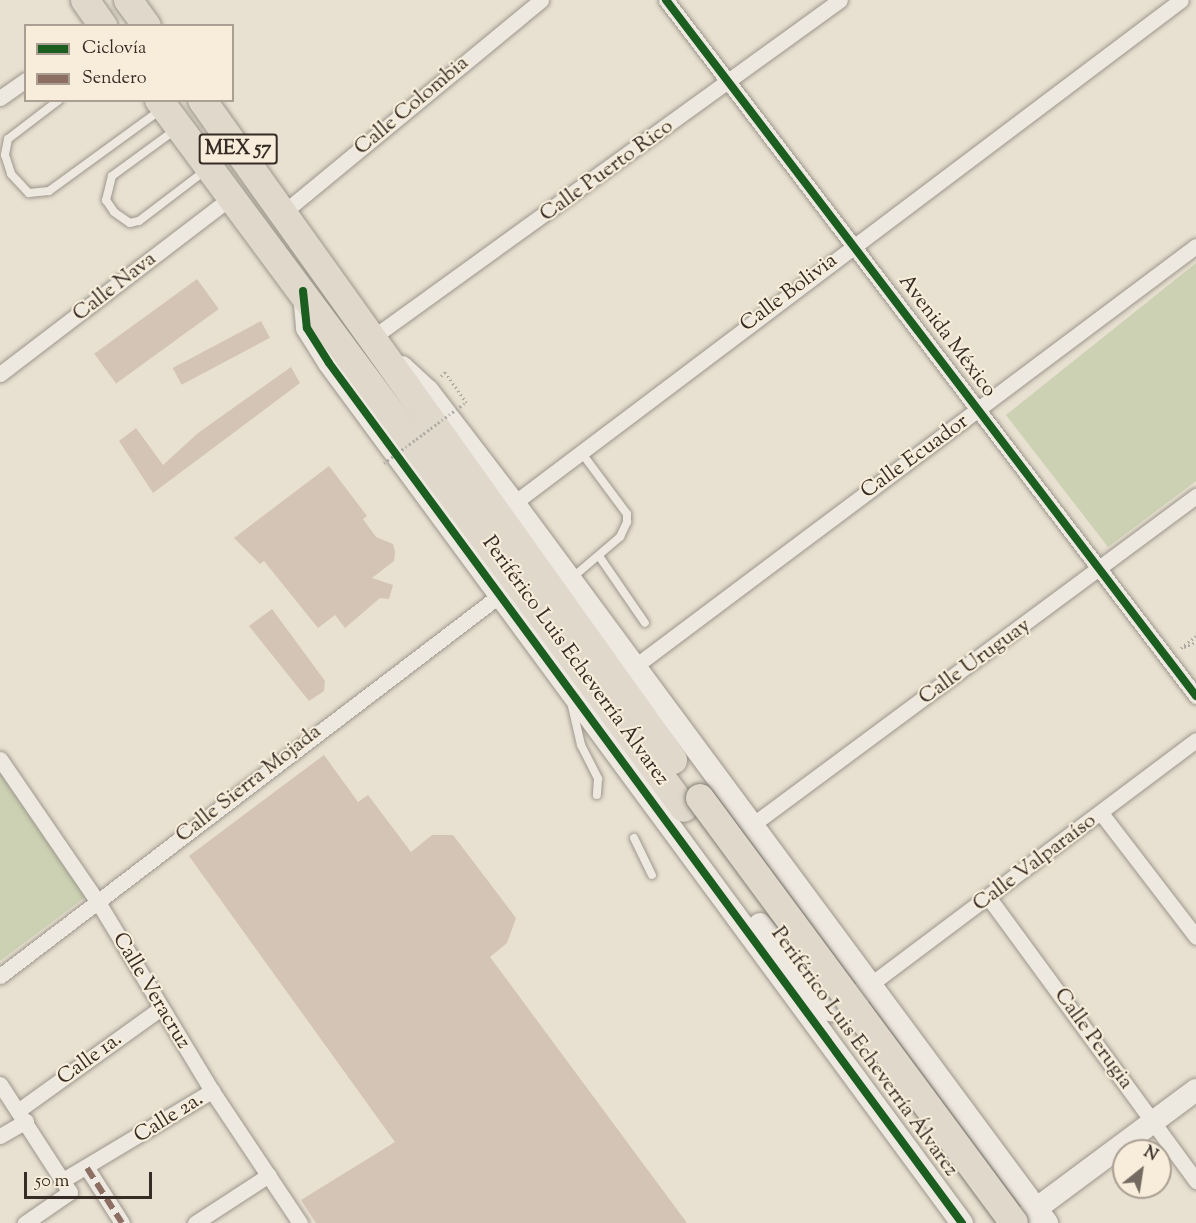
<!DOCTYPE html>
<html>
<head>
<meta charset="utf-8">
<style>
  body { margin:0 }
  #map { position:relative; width:1196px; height:1223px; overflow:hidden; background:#e8e0d0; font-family:"Sorts Mill Goudy",serif }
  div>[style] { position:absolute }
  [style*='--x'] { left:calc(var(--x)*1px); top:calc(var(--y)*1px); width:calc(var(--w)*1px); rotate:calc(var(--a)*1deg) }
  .green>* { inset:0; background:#cbd1b2 }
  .building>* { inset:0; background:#d4c4b6; transform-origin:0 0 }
  .path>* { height:3px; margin-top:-1.5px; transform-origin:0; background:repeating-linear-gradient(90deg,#aca8a2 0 1.5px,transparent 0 4.5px) }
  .roads { filter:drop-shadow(0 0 2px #9c968c) drop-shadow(0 0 2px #9c968c) }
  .lane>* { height:8px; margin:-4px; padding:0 4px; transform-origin:4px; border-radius:4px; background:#ede8e0 }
  .street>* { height:15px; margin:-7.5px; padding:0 7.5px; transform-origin:7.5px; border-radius:7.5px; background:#ede8e0 }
  .secondary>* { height:22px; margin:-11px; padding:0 11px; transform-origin:11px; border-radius:11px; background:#ede8e0 }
  .highway>* { height:28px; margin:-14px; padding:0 14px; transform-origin:14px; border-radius:14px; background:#e0d8cb }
  .path-bridge>* { height:3px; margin-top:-1.5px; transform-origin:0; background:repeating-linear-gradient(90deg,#aca8a2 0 1.5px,transparent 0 4.5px) }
  .bridges { filter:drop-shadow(0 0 2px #837e75) drop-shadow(0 0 2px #837e75) }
  .highway-bridge>* { height:28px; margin:-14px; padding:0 14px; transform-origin:14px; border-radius:14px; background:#e0d8cb }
  .quiet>* { height:6px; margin-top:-3px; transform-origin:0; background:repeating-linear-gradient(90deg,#8d6e63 0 12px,transparent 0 18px) }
  .cycleway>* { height:8px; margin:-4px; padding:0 4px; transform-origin:4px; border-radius:4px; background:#1b5e20 }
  span { translate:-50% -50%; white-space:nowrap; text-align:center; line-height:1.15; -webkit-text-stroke:4.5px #f7edda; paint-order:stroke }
  .shield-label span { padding:2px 4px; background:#f7edda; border:2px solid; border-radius:4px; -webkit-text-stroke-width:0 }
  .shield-label { font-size:20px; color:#362b25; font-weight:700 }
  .street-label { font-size:21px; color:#362b25 }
  .legend { position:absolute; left:24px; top:24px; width:210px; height:78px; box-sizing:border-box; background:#f7edda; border:2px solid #aa9f92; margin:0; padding:8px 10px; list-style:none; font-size:18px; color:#362b25 }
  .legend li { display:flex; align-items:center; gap:12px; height:30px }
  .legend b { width:30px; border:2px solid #aa9f92 }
  .north { position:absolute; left:1112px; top:1139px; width:60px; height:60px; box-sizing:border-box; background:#f7edda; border:2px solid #aa9f92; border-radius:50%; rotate:30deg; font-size:16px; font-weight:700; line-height:24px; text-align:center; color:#362b25 }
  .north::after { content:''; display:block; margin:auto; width:21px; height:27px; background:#746a61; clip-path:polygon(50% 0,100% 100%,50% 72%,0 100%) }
  .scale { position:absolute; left:24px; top:1172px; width:128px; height:27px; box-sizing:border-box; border:3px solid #362b25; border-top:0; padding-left:8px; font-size:18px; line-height:21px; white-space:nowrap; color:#362b25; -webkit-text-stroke:4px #f7edda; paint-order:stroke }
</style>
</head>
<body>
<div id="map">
  <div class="green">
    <div style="clip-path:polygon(1196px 263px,1196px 481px,1108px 547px,1006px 415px)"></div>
    <div style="clip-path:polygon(0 766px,92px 892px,0 961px)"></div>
  </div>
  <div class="building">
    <div style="left:197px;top:279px;width:37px;height:127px;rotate:54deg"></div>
    <div style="left:261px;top:321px;width:19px;height:100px;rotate:62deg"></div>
    <div style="clip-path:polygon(291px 367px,300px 383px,153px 493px,119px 441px,136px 428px,163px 465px,198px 433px)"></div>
    <div style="clip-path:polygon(329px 466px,367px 516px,363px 519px,376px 537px,393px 544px,395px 552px,394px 561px,372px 578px,393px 585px,389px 599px,380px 598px,345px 628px,335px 615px,318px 628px,264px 561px,260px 564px,234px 538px)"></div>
    <div style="clip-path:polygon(272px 609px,325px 681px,324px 691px,309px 701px,249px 626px)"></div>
    <div style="clip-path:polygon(324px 755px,358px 802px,368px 795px,411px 852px,432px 835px,453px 835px,516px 918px,507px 943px,490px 957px,687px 1223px,316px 1223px,301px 1200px,395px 1142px,189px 856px)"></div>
  </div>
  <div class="path">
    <div style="--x:441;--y:376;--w:6;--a:-45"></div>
    <div style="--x:445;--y:372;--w:37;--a:55"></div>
    <div style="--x:1184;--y:647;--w:13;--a:-23"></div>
    <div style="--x:1181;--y:648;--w:19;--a:-39"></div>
  </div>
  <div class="roads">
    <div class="lane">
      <div style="--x:59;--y:100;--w:64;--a:142.6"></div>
      <div style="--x:8;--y:139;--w:16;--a:101"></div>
      <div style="--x:5;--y:155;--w:20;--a:72"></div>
      <div style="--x:11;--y:174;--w:26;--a:47"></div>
      <div style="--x:29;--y:193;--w:20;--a:-6"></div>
      <div style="--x:49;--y:191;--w:136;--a:-36"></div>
      <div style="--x:175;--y:130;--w:78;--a:143.9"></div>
      <div style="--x:112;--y:176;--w:25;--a:104"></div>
      <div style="--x:106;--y:200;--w:14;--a:56"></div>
      <div style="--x:114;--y:212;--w:19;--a:35"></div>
      <div style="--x:130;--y:223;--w:9;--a:-13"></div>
      <div style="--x:139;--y:221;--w:84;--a:-37.3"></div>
      <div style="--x:599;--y:556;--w:81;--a:55.5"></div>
      <div style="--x:573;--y:577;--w:62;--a:-40.4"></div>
      <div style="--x:620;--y:537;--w:17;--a:-65"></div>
      <div style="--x:627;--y:522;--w:8;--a:-90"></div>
      <div style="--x:627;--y:514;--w:77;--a:-126.6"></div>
      <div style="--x:572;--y:706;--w:40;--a:77"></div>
      <div style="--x:581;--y:745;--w:38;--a:63"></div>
      <div style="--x:598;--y:779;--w:16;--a:94"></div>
      <div style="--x:634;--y:838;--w:41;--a:64.1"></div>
    </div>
    <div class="street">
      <div style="--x:666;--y:0;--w:875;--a:52.71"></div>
      <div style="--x:0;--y:98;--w:32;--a:-35"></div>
      <div style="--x:284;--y:212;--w:333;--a:-39.5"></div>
      <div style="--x:372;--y:338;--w:577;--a:-35.84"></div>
      <div style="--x:0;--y:374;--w:290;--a:-37.4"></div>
      <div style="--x:514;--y:503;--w:835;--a:-37.02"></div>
      <div style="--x:634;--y:667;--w:702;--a:-36.84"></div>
      <div style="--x:0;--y:759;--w:173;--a:55.6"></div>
      <div style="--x:98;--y:902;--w:221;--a:58.9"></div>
      <div style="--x:212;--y:1091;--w:159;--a:56.3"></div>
      <div style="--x:1101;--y:813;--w:156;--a:52.5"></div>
      <div style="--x:752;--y:825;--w:553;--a:-36.54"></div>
      <div style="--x:989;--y:898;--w:351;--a:53.8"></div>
      <div style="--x:0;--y:976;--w:629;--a:-37.31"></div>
      <div style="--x:871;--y:984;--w:406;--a:-36.9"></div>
      <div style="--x:0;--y:1084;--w:129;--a:57.1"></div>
      <div style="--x:70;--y:1192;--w:55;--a:145.4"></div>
      <div style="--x:19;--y:1110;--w:175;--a:-35.7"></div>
      <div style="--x:0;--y:1136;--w:30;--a:-30"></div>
      <div style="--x:87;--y:1168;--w:65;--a:57.5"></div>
      <div style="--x:63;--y:1180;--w:174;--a:-30.9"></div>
      <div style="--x:195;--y:1223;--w:88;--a:-33"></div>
    </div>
    <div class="secondary">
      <div style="--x:304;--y:293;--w:35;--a:85"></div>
      <div style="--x:307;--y:328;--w:41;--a:57.8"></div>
      <div style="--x:329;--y:363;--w:1068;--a:53.65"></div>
      <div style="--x:402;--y:367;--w:35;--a:43"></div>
      <div style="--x:428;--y:391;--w:141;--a:52.5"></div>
      <div style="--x:514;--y:503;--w:896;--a:53.49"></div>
      <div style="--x:760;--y:924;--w:112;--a:50.5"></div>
      <div style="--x:831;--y:1010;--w:38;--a:-29"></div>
      <div style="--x:1025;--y:1217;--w:213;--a:-36.6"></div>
    </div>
    <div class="highway">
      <div style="--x:85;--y:0;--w:32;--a:55"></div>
      <div style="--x:128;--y:0;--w:32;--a:54"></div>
      <div style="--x:159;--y:100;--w:881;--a:53.44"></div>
      <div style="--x:202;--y:100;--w:811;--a:54.49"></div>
    </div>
  </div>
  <div class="path-bridge">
    <div style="--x:384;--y:463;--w:102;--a:-36.6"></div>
  </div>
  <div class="bridges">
    <div class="highway-bridge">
      <div style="--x:700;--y:798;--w:528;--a:53.54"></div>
    </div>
  </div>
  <div class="quiet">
    <div style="--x:87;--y:1168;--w:65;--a:57.5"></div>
  </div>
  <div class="cycleway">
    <div style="--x:666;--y:0;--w:875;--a:52.71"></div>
    <div style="--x:303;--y:291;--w:37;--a:84"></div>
    <div style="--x:307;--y:328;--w:41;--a:57.8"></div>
    <div style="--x:329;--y:363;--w:1068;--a:53.65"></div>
  </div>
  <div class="shield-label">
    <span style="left:238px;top:149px">MEX 57</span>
  </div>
  <div class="street-label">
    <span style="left:412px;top:106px;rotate:-40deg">Calle Colombia</span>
    <span style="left:607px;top:171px;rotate:-36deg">Calle Puerto Rico</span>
    <span style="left:115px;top:287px;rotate:-38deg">Calle Nava</span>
    <span style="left:789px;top:293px;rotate:-37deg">Calle Bolivia</span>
    <span style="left:947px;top:336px;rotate:53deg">Avenida México</span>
    <span style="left:915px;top:457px;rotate:-36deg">Calle Ecuador</span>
    <span style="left:575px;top:661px;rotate:54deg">Periférico Luis Echeverría Álvarez</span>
    <span style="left:975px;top:662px;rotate:-36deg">Calle Uruguay</span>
    <span style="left:249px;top:784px;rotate:-38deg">Calle Sierra Mojada</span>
    <span style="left:1035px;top:863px;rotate:-37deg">Calle Valparaíso</span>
    <span style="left:151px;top:991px;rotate:59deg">Calle Veracruz</span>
    <span style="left:1093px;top:1039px;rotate:54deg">Calle Perugia</span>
    <span style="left:864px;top:1052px;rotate:54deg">Periférico Luis Echeverría Álvarez</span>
    <span style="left:90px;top:1059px;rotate:-36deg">Calle 1a.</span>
    <span style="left:169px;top:1118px;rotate:-32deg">Calle 2a.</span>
  </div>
  <ul class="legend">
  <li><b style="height:8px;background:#1b5e20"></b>Ciclovía</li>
  <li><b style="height:8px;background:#8d6e63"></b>Sendero</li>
  </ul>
  <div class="north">N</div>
  <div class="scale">50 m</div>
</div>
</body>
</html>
